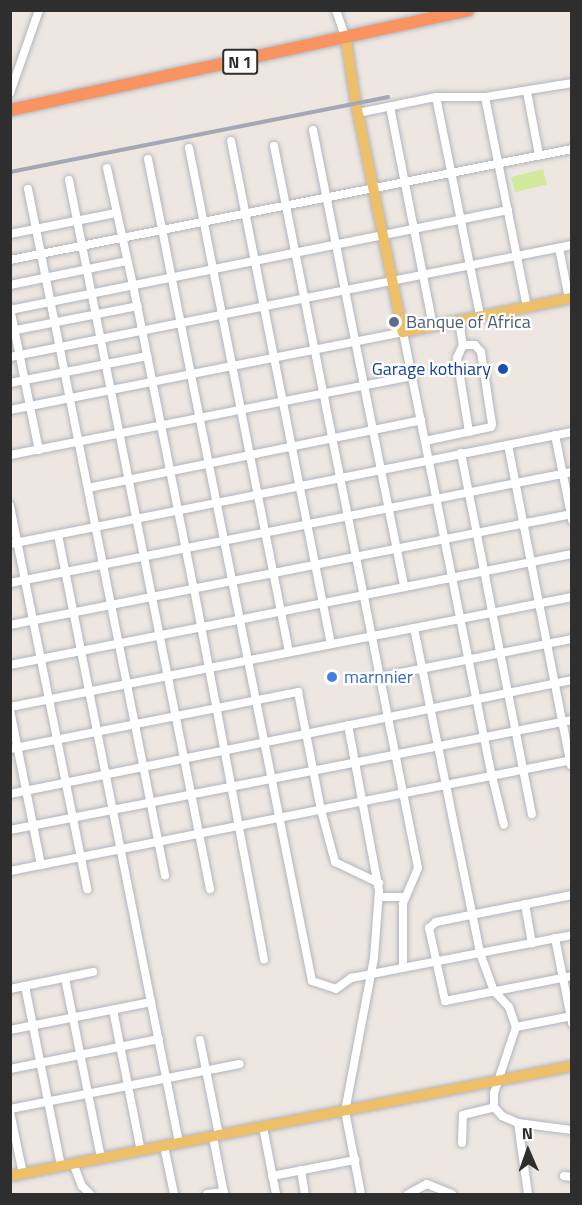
<!DOCTYPE html>
<html>
<head>
<meta charset="utf-8">
<style>
  body { margin:0 }
  #map { position:relative; width:582px; height:1205px; overflow:hidden; background:#eee7e1; font-family:"Titillium Web",sans-serif }
  div>[style] { position:absolute }
  [style*='--x'] { left:calc(var(--x)*1px); top:calc(var(--y)*1px); width:calc(var(--w)*1px); rotate:calc(var(--a)*1deg) }
  .pitch>* { inset:0; background:#d1e99d; transform-origin:0 0 }
  .roads { filter:drop-shadow(0 0 2px #b1b5bd) drop-shadow(0 0 2px #b1b5bd) }
  .minor>* { height:8px; margin:-4px; padding:0 4px; transform-origin:4px; border-radius:4px; background:#fff }
  .major>* { height:10px; margin:-5px; padding:0 5px; transform-origin:5px; border-radius:5px; background:#edbf68 }
  .highway>* { height:12px; margin:-6px; padding:0 6px; transform-origin:6px; border-radius:6px; background:#f99361 }
  .rail>* { height:4px; margin-top:-2px; transform-origin:0; background:repeating-linear-gradient(90deg,#fff 0 4.5px,#a3a8b7 0 9px); box-sizing:border-box; border-block:2px solid #a3a8b7 }
  .dots>* { width:16px; height:16px; translate:-50% -50%; box-sizing:border-box; border:3px solid #fff; border-radius:50% }
  span { translate:-50% -50%; white-space:nowrap; text-align:center; line-height:1.15; -webkit-text-stroke:4.5px #fff; paint-order:stroke }
  .shield-label span { padding:2px 4px; background:#fff; border:2px solid; border-radius:4px; -webkit-text-stroke-width:0 }
  .shield-label { font-size:16px; color:#2e2e2e; font-weight:700 }
  .service-label { font-size:18px; color:#4e5e75 }
  .left { translate:0 -50%; text-align:left }
  .transit-label { font-size:18px; color:#164399 }
  .right { translate:-100% -50%; text-align:right }
  .shop-label { font-size:18px; color:#366cbe }
  .frame { position:absolute; inset:0; border:12px solid #2e2e2e; pointer-events:none }
  .north { position:absolute; left:498px; top:1121px; width:60px; height:60px; -webkit-text-stroke:4px #fff; paint-order:stroke; rotate:358deg; font-size:16px; font-weight:700; line-height:24px; text-align:center; color:#2e2e2e }
  .north::after { content:''; display:block; margin:auto; width:21px; height:27px; background:#2e2e2e; clip-path:polygon(50% 0,100% 100%,50% 72%,0 100%) }
</style>
</head>
<body>
<div id="map">
  <div class="pitch">
    <div style="left:543px;top:169px;width:16px;height:33px;rotate:76deg"></div>
  </div>
  <div class="roads">
    <div class="minor">
      <div style="--x:336;--y:10;--w:31;--a:71"></div>
      <div style="--x:527;--y:92;--w:64;--a:79.2"></div>
      <div style="--x:10;--y:93;--w:88;--a:-70.7"></div>
      <div style="--x:436;--y:97;--w:223;--a:78.6"></div>
      <div style="--x:485;--y:97;--w:214;--a:78.7"></div>
      <div style="--x:390;--y:107;--w:223;--a:78.9"></div>
      <div style="--x:358;--y:113;--w:80;--a:-11.6"></div>
      <div style="--x:436;--y:97;--w:49;--a:0"></div>
      <div style="--x:485;--y:97;--w:88;--a:-9.1"></div>
      <div style="--x:313;--y:130;--w:466;--a:78.7"></div>
      <div style="--x:231;--y:141;--w:513;--a:78.76"></div>
      <div style="--x:274;--y:146;--w:736;--a:78.72"></div>
      <div style="--x:418;--y:868;--w:39;--a:113"></div>
      <div style="--x:403;--y:904;--w:63;--a:90"></div>
      <div style="--x:189;--y:148;--w:514;--a:78.78"></div>
      <div style="--x:148;--y:159;--w:838;--a:78.72"></div>
      <div style="--x:312;--y:981;--w:25;--a:18"></div>
      <div style="--x:336;--y:989;--w:19;--a:-36"></div>
      <div style="--x:351;--y:978;--w:225;--a:-11"></div>
      <div style="--x:107;--y:168;--w:120;--a:77.5"></div>
      <div style="--x:133;--y:285;--w:310;--a:78.7"></div>
      <div style="--x:194;--y:589;--w:377;--a:79.3"></div>
      <div style="--x:69;--y:180;--w:723;--a:78.75"></div>
      <div style="--x:28;--y:189;--w:700;--a:78.71"></div>
      <div style="--x:10;--y:234;--w:108;--a:-11.2"></div>
      <div style="--x:559;--y:248;--w:52;--a:78.9"></div>
      <div style="--x:10;--y:260;--w:573;--a:-11.17"></div>
      <div style="--x:10;--y:285;--w:119;--a:-11.6"></div>
      <div style="--x:10;--y:308;--w:145;--a:78.5"></div>
      <div style="--x:10;--y:310;--w:508;--a:-11.35"></div>
      <div style="--x:459;--y:321;--w:24;--a:81"></div>
      <div style="--x:463;--y:345;--w:14;--a:115"></div>
      <div style="--x:457;--y:358;--w:75;--a:80.8"></div>
      <div style="--x:11;--y:331;--w:129;--a:-11.1"></div>
      <div style="--x:10;--y:357;--w:573;--a:-11.27"></div>
      <div style="--x:10;--y:383;--w:140;--a:-11.1"></div>
      <div style="--x:10;--y:410;--w:401;--a:-11.2"></div>
      <div style="--x:403;--y:332;--w:453;--a:78.7"></div>
      <div style="--x:492;--y:776;--w:50;--a:76.2"></div>
      <div style="--x:555;--y:435;--w:87;--a:78.7"></div>
      <div style="--x:425;--y:441;--w:67;--a:-12"></div>
      <div style="--x:491;--y:427;--w:3;--a:-72"></div>
      <div style="--x:492;--y:424;--w:73;--a:-98.7"></div>
      <div style="--x:481;--y:352;--w:9;--a:-131"></div>
      <div style="--x:475;--y:345;--w:12;--a:180"></div>
      <div style="--x:508;--y:445;--w:326;--a:78.9"></div>
      <div style="--x:461;--y:453;--w:368;--a:78.9"></div>
      <div style="--x:10;--y:455;--w:410;--a:-11.1"></div>
      <div style="--x:88;--y:488;--w:340;--a:-11.5"></div>
      <div style="--x:10;--y:506;--w:391;--a:78.6"></div>
      <div style="--x:58;--y:535;--w:620;--a:78.74"></div>
      <div style="--x:10;--y:544;--w:573;--a:-11.27"></div>
      <div style="--x:10;--y:583;--w:573;--a:-11.17"></div>
      <div style="--x:10;--y:625;--w:573;--a:-11.17"></div>
      <div style="--x:414;--y:628;--w:332;--a:78.5"></div>
      <div style="--x:480;--y:953;--w:40;--a:69.8"></div>
      <div style="--x:494;--y:991;--w:22;--a:47"></div>
      <div style="--x:509;--y:1007;--w:21;--a:71"></div>
      <div style="--x:516;--y:1027;--w:70;--a:108.4"></div>
      <div style="--x:494;--y:1093;--w:14;--a:90"></div>
      <div style="--x:494;--y:1107;--w:12;--a:48"></div>
      <div style="--x:502;--y:1116;--w:17;--a:24"></div>
      <div style="--x:518;--y:1123;--w:54;--a:7.4"></div>
      <div style="--x:10;--y:665;--w:573;--a:-11.17"></div>
      <div style="--x:380;--y:677;--w:196;--a:-11.2"></div>
      <div style="--x:10;--y:707;--w:573;--a:-11.07"></div>
      <div style="--x:10;--y:710;--w:158;--a:78.7"></div>
      <div style="--x:348;--y:725;--w:169;--a:79.4"></div>
      <div style="--x:379;--y:891;--w:67;--a:94.3"></div>
      <div style="--x:374;--y:958;--w:156;--a:100.7"></div>
      <div style="--x:345;--y:1111;--w:85;--a:79.1"></div>
      <div style="--x:10;--y:749;--w:294;--a:-11.2"></div>
      <div style="--x:298;--y:692;--w:120;--a:79"></div>
      <div style="--x:321;--y:810;--w:54;--a:74.9"></div>
      <div style="--x:335;--y:862;--w:49;--a:25.5"></div>
      <div style="--x:10;--y:794;--w:573;--a:-11.47"></div>
      <div style="--x:10;--y:830;--w:573;--a:-11.07"></div>
      <div style="--x:10;--y:871;--w:573;--a:-11.17"></div>
      <div style="--x:572;--y:895;--w:139;--a:168.8"></div>
      <div style="--x:436;--y:922;--w:9;--a:139"></div>
      <div style="--x:429;--y:928;--w:75;--a:77.6"></div>
      <div style="--x:445;--y:1001;--w:129;--a:-11.1"></div>
      <div style="--x:379;--y:897;--w:25;--a:0"></div>
      <div style="--x:525;--y:904;--w:40;--a:80"></div>
      <div style="--x:555;--y:938;--w:87;--a:78.7"></div>
      <div style="--x:65;--y:978;--w:184;--a:78.7"></div>
      <div style="--x:25;--y:986;--w:184;--a:78.7"></div>
      <div style="--x:10;--y:989;--w:85;--a:-11.6"></div>
      <div style="--x:113;--y:1010;--w:144;--a:78.8"></div>
      <div style="--x:516;--y:1027;--w:57;--a:-11.1"></div>
      <div style="--x:10;--y:1030;--w:144;--a:-11.2"></div>
      <div style="--x:200;--y:1040;--w:97;--a:78.7"></div>
      <div style="--x:10;--y:1069;--w:152;--a:-11.4"></div>
      <div style="--x:10;--y:1109;--w:234;--a:-11.1"></div>
      <div style="--x:10;--y:1112;--w:63;--a:78.2"></div>
      <div style="--x:518;--y:1123;--w:72;--a:82"></div>
      <div style="--x:263;--y:1127;--w:68;--a:79"></div>
      <div style="--x:213;--y:1137;--w:58;--a:79.1"></div>
      <div style="--x:462;--y:1143;--w:28;--a:-88"></div>
      <div style="--x:463;--y:1115;--w:32;--a:-14"></div>
      <div style="--x:164;--y:1146;--w:49;--a:78.2"></div>
      <div style="--x:73;--y:1163;--w:25;--a:69"></div>
      <div style="--x:82;--y:1186;--w:11;--a:45"></div>
      <div style="--x:301;--y:1170;--w:24;--a:81"></div>
      <div style="--x:272;--y:1176;--w:85;--a:-10.9"></div>
      <div style="--x:564;--y:1176;--w:8;--a:7"></div>
      <div style="--x:207;--y:1194;--w:17;--a:-7"></div>
      <div style="--x:408;--y:1194;--w:21;--a:-28"></div>
      <div style="--x:427;--y:1184;--w:27;--a:22"></div>
    </div>
    <div class="major">
      <div style="--x:346;--y:39;--w:66;--a:81.3"></div>
      <div style="--x:356;--y:104;--w:233;--a:78.4"></div>
      <div style="--x:403;--y:332;--w:172;--a:-11.4"></div>
      <div style="--x:10;--y:1176;--w:573;--a:-11.07"></div>
    </div>
    <div class="highway">
      <div style="--x:10;--y:110;--w:469;--a:-12.3"></div>
    </div>
  </div>
  <div class="rail">
    <div style="--x:10;--y:172;--w:387;--a:-11.2"></div>
  </div>
  <div class="dots">
    <div style="left:394px;top:322px;background:#5c6f8a"></div>
    <div style="left:503px;top:369px;background:#1a4fb4"></div>
    <div style="left:332px;top:677px;background:#3f7fe0"></div>
  </div>
  <div class="shield-label">
    <span style="left:240px;top:62px">N 1</span>
  </div>
  <div class="service-label">
    <span class="left" style="left:406px;top:322px">Banque of Africa</span>
  </div>
  <div class="transit-label">
    <span class="right" style="left:491px;top:369px">Garage kothiary</span>
  </div>
  <div class="shop-label">
    <span class="left" style="left:344px;top:677px">marnnier</span>
  </div>
  <div class="frame"></div>
  <div class="north">N</div>
</div>
</body>
</html>
